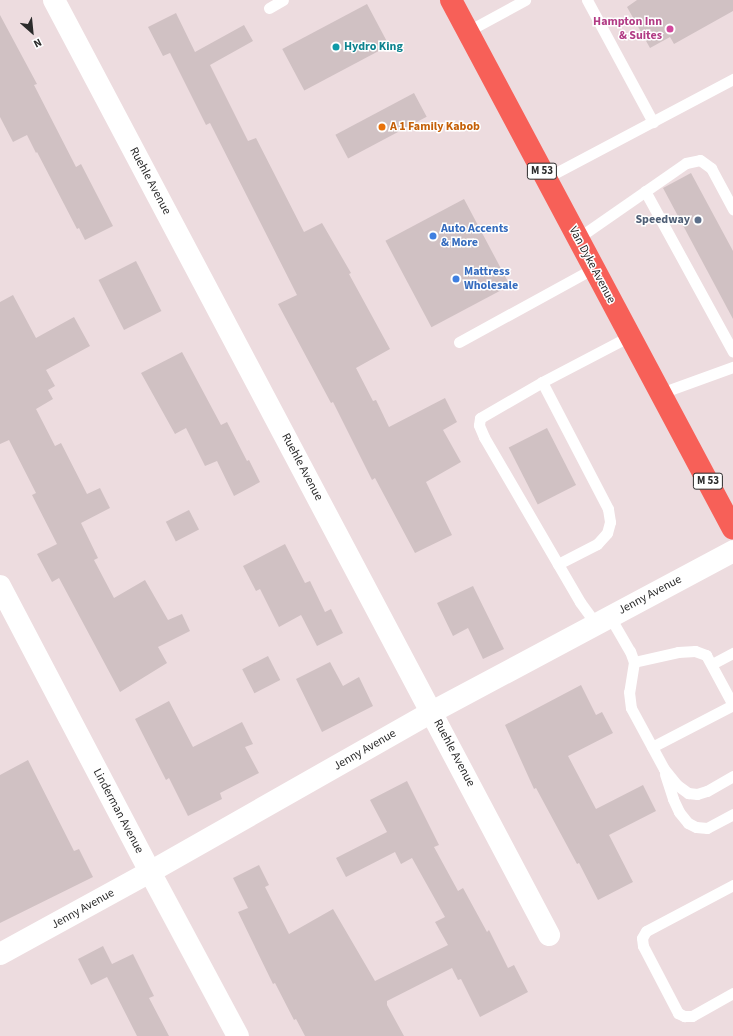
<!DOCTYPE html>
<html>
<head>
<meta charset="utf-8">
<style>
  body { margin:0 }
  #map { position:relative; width:733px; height:1036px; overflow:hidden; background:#eddcdf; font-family:"Source Sans 3",sans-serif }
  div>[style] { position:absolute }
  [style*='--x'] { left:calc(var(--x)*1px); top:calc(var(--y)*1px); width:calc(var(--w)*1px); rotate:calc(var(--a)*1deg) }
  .building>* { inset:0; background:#d0c1c3; transform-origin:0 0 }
  .service>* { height:11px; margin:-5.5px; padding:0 5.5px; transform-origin:5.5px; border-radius:5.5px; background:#fff }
  .minor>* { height:22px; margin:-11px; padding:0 11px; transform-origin:11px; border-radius:11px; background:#fff }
  .primary>* { height:22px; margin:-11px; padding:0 11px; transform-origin:11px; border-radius:11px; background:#f76058 }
  .dots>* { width:11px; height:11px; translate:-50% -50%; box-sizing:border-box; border:2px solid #fff; border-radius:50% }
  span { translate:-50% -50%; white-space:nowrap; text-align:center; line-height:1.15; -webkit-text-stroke:3px #fff; paint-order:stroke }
  .shield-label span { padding:1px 3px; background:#fff; border:1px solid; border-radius:3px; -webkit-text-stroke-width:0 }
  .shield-label { font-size:11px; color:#2b2b2b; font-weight:700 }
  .hotel-label { font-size:12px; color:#b23c85; font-weight:700 }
  .right { translate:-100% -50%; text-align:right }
  .culture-label { font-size:12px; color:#0d838f; font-weight:700 }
  .left { translate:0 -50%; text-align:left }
  .food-label { font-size:12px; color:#c56008; font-weight:700 }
  .street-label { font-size:12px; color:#2b2b2b }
  .service-label { font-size:12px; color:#4e5e75; font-weight:700 }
  .shop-label { font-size:12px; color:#366cbe; font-weight:700 }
  .north { position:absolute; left:12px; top:12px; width:40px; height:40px; -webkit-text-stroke:3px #fff; paint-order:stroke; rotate:153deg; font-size:11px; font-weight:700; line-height:16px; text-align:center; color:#2b2b2b }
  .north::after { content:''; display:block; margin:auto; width:14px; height:18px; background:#2b2b2b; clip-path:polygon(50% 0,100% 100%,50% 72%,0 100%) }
</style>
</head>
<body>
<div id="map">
  <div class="building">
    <div style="clip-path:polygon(637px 0,733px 0,733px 11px,674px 44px,670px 37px,650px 48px,627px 7px)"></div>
    <div style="left:367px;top:4px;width:47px;height:96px;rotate:62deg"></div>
    <div style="clip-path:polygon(176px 13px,195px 52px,244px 25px,253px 41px,210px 65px,248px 141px,256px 138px,304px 232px,322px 223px,351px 273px,349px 274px,390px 349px,356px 368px,373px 401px,376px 400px,389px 427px,445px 398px,457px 422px,443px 430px,461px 462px,426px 482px,452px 535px,415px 553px,375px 478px,372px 480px,333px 402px,331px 403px,278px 304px,297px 295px,210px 123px,206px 125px,170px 53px,163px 56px,148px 27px)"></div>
    <div style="clip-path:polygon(0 15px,37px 84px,34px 85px,76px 167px,81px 164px,113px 226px,85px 240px,79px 228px,77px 229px,37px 152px,36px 153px,27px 135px,13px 142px,0 117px)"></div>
    <div style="left:414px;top:93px;width:27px;height:89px;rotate:62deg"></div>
    <div style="clip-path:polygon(691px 173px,733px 251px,733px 319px,663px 188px)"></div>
    <div style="left:464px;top:199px;width:98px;height:89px;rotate:62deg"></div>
    <div style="left:136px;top:261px;width:56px;height:42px;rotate:63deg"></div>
    <div style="clip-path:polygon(13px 295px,36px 338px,74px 317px,90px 346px,46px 370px,55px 386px,48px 390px,53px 399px,36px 409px,55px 446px,61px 443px,87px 494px,100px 488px,110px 508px,81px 523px,98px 558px,94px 560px,114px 598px,145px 580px,168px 620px,182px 614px,190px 631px,158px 647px,167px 663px,120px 692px,59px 578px,52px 582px,37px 554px,57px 544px,32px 495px,36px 493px,9px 440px,0 444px,0 302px)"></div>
    <div style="clip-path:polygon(182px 352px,221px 425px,227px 422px,247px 461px,249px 460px,260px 482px,234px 496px,217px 461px,205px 466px,186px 428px,175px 434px,141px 373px)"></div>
    <div style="left:547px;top:428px;width:64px;height:43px;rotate:63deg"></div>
    <div style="left:189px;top:510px;width:22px;height:26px;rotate:63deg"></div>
    <div style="clip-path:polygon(285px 544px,305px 583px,310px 581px,325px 612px,331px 609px,343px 633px,317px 646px,301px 615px,279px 627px,260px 589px,256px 591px,243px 566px)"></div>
    <div style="clip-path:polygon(473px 586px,504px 649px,483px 659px,468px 628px,453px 636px,437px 603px)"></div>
    <div style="left:268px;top:656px;width:27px;height:29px;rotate:63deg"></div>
    <div style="clip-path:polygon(330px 662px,343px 686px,359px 677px,373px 706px,322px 732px,296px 679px)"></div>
    <div style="clip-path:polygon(581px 685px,596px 715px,602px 712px,613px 733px,568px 756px,596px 809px,643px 785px,656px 811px,609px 835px,633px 882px,598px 900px,579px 863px,577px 864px,536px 788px,534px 789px,505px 725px)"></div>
    <div style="clip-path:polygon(169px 701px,193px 747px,242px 722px,253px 744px,245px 747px,259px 773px,220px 793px,222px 799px,188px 816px,169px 778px,166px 780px,135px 719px)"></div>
    <div style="clip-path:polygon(28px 760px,74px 851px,79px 849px,93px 877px,0 923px,0 775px)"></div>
    <div style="clip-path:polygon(407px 781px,439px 845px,434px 847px,458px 891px,463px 888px,487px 932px,489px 930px,508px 968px,514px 965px,528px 992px,480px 1017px,461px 979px,458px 980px,452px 968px,387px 1001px,387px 1005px,404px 1036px,305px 1036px,296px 1019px,294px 1020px,275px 983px,273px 984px,238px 912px,248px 908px,233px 878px,259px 865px,269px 885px,265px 887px,289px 934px,333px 909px,375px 981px,448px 945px,435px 922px,445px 917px,412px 858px,401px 864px,395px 852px,346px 877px,336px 858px,387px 832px,370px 800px)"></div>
    <div style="clip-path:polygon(103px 946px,112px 964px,133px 954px,154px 996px,149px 998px,169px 1036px,137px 1036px,107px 977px,91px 985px,78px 959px)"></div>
  </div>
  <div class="service">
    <div style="--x:587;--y:0;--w:139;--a:61.6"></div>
    <div style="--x:269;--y:8;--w:16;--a:-30"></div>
    <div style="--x:468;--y:31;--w:65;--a:-28.5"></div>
    <div style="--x:546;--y:178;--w:212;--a:-27.9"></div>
    <div style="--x:645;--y:191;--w:183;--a:61.3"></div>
    <div style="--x:578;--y:238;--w:131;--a:-34.8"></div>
    <div style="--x:686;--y:163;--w:14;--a:-12"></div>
    <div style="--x:700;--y:160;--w:14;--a:36"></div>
    <div style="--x:711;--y:168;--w:47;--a:61.8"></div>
    <div style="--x:459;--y:342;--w:154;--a:-28.7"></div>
    <div style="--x:542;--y:382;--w:143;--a:62.5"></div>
    <div style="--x:608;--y:509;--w:13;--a:81"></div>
    <div style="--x:610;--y:522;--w:11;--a:105"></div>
    <div style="--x:607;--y:533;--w:15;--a:132"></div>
    <div style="--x:597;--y:544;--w:44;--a:152.9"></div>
    <div style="--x:661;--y:393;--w:77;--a:-19.9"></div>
    <div style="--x:610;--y:617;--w:39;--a:60"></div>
    <div style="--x:630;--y:651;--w:12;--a:70"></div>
    <div style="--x:634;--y:662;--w:30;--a:99"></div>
    <div style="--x:629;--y:692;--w:16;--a:83"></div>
    <div style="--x:631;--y:708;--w:69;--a:61.6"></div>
    <div style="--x:664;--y:769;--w:21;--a:51"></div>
    <div style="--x:677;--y:785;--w:14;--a:36"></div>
    <div style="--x:688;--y:793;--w:9;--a:6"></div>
    <div style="--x:697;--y:794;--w:10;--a:-17"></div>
    <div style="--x:707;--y:791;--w:30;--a:-30"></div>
    <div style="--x:596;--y:624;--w:27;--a:-126"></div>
    <div style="--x:580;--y:602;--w:191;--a:-120.2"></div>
    <div style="--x:484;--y:437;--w:13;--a:-113"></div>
    <div style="--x:479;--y:425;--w:7;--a:-82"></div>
    <div style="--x:480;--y:418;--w:72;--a:-30.1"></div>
    <div style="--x:542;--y:382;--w:99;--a:-27.6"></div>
    <div style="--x:634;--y:662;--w:45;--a:-12.8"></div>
    <div style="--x:678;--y:652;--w:17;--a:-3"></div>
    <div style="--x:695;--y:651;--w:12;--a:20"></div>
    <div style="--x:706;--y:655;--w:57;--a:61.6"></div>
    <div style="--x:733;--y:705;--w:91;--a:152.6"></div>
    <div style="--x:712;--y:664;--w:24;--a:-28"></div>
    <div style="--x:665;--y:774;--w:26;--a:72"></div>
    <div style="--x:673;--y:799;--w:14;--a:65"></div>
    <div style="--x:679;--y:812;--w:14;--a:51"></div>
    <div style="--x:688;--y:823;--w:9;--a:27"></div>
    <div style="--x:696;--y:827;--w:11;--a:5"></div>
    <div style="--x:707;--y:828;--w:30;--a:-28"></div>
    <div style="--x:733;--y:885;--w:98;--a:152.1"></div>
    <div style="--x:646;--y:931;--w:8;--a:120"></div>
    <div style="--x:642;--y:938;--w:8;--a:83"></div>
    <div style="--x:643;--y:946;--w:76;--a:62.4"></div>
    <div style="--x:678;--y:1013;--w:7;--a:27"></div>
    <div style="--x:684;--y:1016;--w:8;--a:0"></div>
    <div style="--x:692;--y:1016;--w:47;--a:-29.3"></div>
  </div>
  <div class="minor">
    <div style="--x:54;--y:0;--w:1058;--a:62.1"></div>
    <div style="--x:0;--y:586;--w:323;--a:62.3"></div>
    <div style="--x:150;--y:872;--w:186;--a:61.8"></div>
    <div style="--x:0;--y:954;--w:171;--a:-28.7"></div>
    <div style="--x:150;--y:872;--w:324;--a:-29.6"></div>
    <div style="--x:432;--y:712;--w:341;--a:-28.1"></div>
  </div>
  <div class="primary">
    <div style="--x:451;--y:0;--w:599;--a:61.94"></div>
  </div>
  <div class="dots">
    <div style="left:670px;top:29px;background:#d1479c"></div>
    <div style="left:336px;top:47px;background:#0f9aa8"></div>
    <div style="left:382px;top:127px;background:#e8710a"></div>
    <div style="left:698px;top:220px;background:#5c6f8a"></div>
    <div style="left:433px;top:236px;background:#3f7fe0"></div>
    <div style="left:456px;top:279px;background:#3f7fe0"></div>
  </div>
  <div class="shield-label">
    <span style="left:542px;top:171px">M 53</span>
    <span style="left:708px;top:481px">M 53</span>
  </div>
  <div class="hotel-label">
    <span class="right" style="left:662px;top:29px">Hampton Inn<br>&amp; Suites</span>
  </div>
  <div class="culture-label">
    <span class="left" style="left:344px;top:47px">Hydro King</span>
  </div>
  <div class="food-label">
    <span class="left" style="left:390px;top:127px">A 1 Family Kabob</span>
  </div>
  <div class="street-label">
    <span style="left:150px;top:181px;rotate:62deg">Ruehle Avenue</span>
    <span style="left:592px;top:265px;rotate:62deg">Van Dyke Avenue</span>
    <span style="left:302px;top:467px;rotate:62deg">Ruehle Avenue</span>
    <span style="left:650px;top:595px;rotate:-28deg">Jenny Avenue</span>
    <span style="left:365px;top:750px;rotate:-30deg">Jenny Avenue</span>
    <span style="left:454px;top:753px;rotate:62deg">Ruehle Avenue</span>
    <span style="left:118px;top:811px;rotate:62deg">Linderman Avenue</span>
    <span style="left:83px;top:909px;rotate:-29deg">Jenny Avenue</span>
  </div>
  <div class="service-label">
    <span class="right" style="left:690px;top:220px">Speedway</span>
  </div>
  <div class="shop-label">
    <span class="left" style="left:441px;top:236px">Auto Accents<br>&amp; More</span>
    <span class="left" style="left:464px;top:279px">Mattress<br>Wholesale</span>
  </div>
  <div class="north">N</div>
</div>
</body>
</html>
